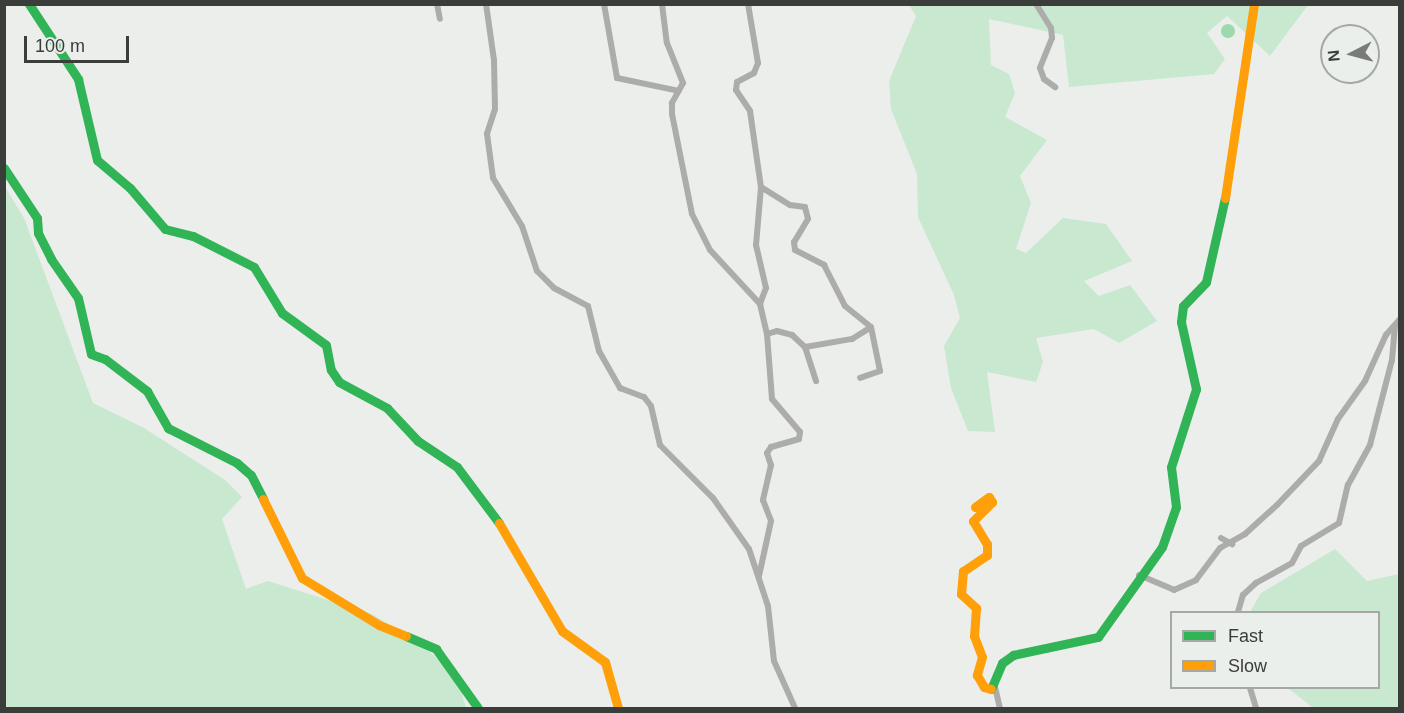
<!DOCTYPE html>
<html>
<head>
<meta charset="utf-8">
<style>
  body { margin:0 }
  #map { position:relative; width:1404px; height:713px; overflow:hidden; background:#eceeec; font-family:Arial,sans-serif }
  div>[style] { position:absolute }
  [style*='--x'] { left:calc(var(--x)*1px); top:calc(var(--y)*1px); width:calc(var(--w)*1px); rotate:calc(var(--a)*1deg) }
  .green>* { inset:0; background:#c8e8cf }
  .water>* { inset:0; background:#9cd9ac }
  .round { border-radius:50% }
  .street>* { height:6px; margin:-3px; padding:0 3px; transform-origin:3px; border-radius:3px; background:#acadab }
  .fast>* { height:9px; margin:-4.5px; padding:0 4.5px; transform-origin:4.5px; border-radius:4.5px; background:#30b455 }
  .slow>* { height:9px; margin:-4.5px; padding:0 4.5px; transform-origin:4.5px; border-radius:4.5px; background:#ff9f0a }
  span { translate:-50% -50%; white-space:nowrap; text-align:center; line-height:1.15; -webkit-text-stroke:6px #ebefeb; paint-order:stroke }
  .frame { position:absolute; inset:0; border:6px solid #3b3d3b; pointer-events:none }
  .legend { position:absolute; left:1170px; top:611px; width:210px; height:78px; box-sizing:border-box; background:#ebefeb; border:2px solid #a5a8a5; margin:0; padding:8px 10px; list-style:none; font-size:18px; color:#3b3d3b }
  .legend li { display:flex; align-items:center; gap:12px; height:30px }
  .legend b { width:30px; border:2px solid #a5a8a5 }
  .north { position:absolute; left:1320px; top:24px; width:60px; height:60px; box-sizing:border-box; background:#ebefeb; border:2px solid #a5a8a5; border-radius:50%; rotate:264deg; font-size:16px; font-weight:700; line-height:24px; text-align:center; color:#3b3d3b }
  .north::after { content:''; display:block; margin:auto; width:21px; height:27px; background:#797b79; clip-path:polygon(50% 0,100% 100%,50% 72%,0 100%) }
  .scale { position:absolute; left:24px; top:36px; width:105px; height:27px; box-sizing:border-box; border:3px solid #3b3d3b; border-top:0; padding-left:8px; font-size:18px; line-height:21px; white-space:nowrap; color:#3b3d3b; -webkit-text-stroke:4px #ebefeb; paint-order:stroke }
</style>
</head>
<body>
<div id="map">
  <div class="green">
    <div style="clip-path:polygon(909px 5px,1308px 5px,1270px 56px,1227px 16px,1207px 33px,1225px 59px,1214px 74px,1069px 87px,1063px 35px,989px 19px,991px 65px,1009px 74px,1015px 93px,1005px 117px,1047px 140px,1020px 176px,1031px 203px,1016px 249px,1026px 253px,1063px 218px,1106px 224px,1132px 261px,1084px 281px,1099px 296px,1130px 285px,1157px 321px,1119px 343px,1094px 329px,1036px 338px,1043px 362px,1036px 382px,987px 372px,995px 432px,968px 431px,951px 388px,944px 346px,960px 318px,954px 295px,918px 217px,917px 174px,891px 109px,889px 81px,916px 16px)"></div>
    <div style="clip-path:polygon(4px 185px,24px 218px,93px 403px,144px 428px,225px 480px,242px 497px,222px 519px,246px 589px,268px 581px,372px 614px,426px 648px,457px 677px,466px 708px,5px 708px)"></div>
    <div style="clip-path:polygon(1335px 549px,1367px 581px,1399px 574px,1399px 708px,1313px 708px,1288px 688px,1378px 688px,1378px 612px,1250px 612px,1261px 593px)"></div>
  </div>
  <div class="water">
    <div class="round" style="left:1221px;top:24px;width:14px;height:14px"></div>
  </div>
  <div class="street">
    <div style="--x:437;--y:4;--w:15;--a:79"></div>
    <div style="--x:486;--y:4;--w:57;--a:81.9"></div>
    <div style="--x:494;--y:60;--w:49;--a:88.8"></div>
    <div style="--x:495;--y:109;--w:26;--a:108"></div>
    <div style="--x:487;--y:134;--w:44;--a:82.2"></div>
    <div style="--x:493;--y:178;--w:56;--a:58.9"></div>
    <div style="--x:522;--y:226;--w:47;--a:71.6"></div>
    <div style="--x:537;--y:271;--w:24;--a:45"></div>
    <div style="--x:554;--y:288;--w:38;--a:28"></div>
    <div style="--x:588;--y:306;--w:46;--a:76.3"></div>
    <div style="--x:599;--y:351;--w:43;--a:60.4"></div>
    <div style="--x:620;--y:388;--w:26;--a:21"></div>
    <div style="--x:644;--y:397;--w:11;--a:52"></div>
    <div style="--x:651;--y:406;--w:40;--a:77"></div>
    <div style="--x:660;--y:445;--w:75;--a:45"></div>
    <div style="--x:713;--y:498;--w:62;--a:54.8"></div>
    <div style="--x:749;--y:549;--w:60;--a:71.6"></div>
    <div style="--x:768;--y:606;--w:55;--a:83.8"></div>
    <div style="--x:774;--y:661;--w:51;--a:65.9"></div>
    <div style="--x:604;--y:4;--w:75;--a:80"></div>
    <div style="--x:617;--y:78;--w:63;--a:11.8"></div>
    <div style="--x:662;--y:4;--w:39;--a:83"></div>
    <div style="--x:667;--y:43;--w:43;--a:68.2"></div>
    <div style="--x:683;--y:83;--w:23;--a:119"></div>
    <div style="--x:672;--y:103;--w:11;--a:90"></div>
    <div style="--x:672;--y:114;--w:102;--a:78.7"></div>
    <div style="--x:692;--y:214;--w:40;--a:63.4"></div>
    <div style="--x:710;--y:250;--w:74;--a:47.2"></div>
    <div style="--x:760;--y:304;--w:31;--a:77"></div>
    <div style="--x:767;--y:334;--w:65;--a:85.6"></div>
    <div style="--x:772;--y:399;--w:43;--a:49.7"></div>
    <div style="--x:800;--y:432;--w:7;--a:98"></div>
    <div style="--x:799;--y:439;--w:29;--a:164"></div>
    <div style="--x:771;--y:447;--w:7;--a:124"></div>
    <div style="--x:767;--y:453;--w:13;--a:72"></div>
    <div style="--x:771;--y:465;--w:36;--a:103"></div>
    <div style="--x:763;--y:500;--w:22;--a:69"></div>
    <div style="--x:771;--y:521;--w:56;--a:102.3"></div>
    <div style="--x:748;--y:4;--w:60;--a:80.4"></div>
    <div style="--x:758;--y:63;--w:11;--a:112"></div>
    <div style="--x:754;--y:73;--w:19;--a:152"></div>
    <div style="--x:737;--y:82;--w:8;--a:97"></div>
    <div style="--x:736;--y:90;--w:25;--a:56"></div>
    <div style="--x:750;--y:111;--w:77;--a:81.8"></div>
    <div style="--x:761;--y:187;--w:58;--a:94.9"></div>
    <div style="--x:756;--y:245;--w:44;--a:76.9"></div>
    <div style="--x:766;--y:288;--w:17;--a:111"></div>
    <div style="--x:1036;--y:4;--w:28;--a:58"></div>
    <div style="--x:1051;--y:28;--w:10;--a:84"></div>
    <div style="--x:1052;--y:38;--w:32;--a:112"></div>
    <div style="--x:1040;--y:68;--w:12;--a:70"></div>
    <div style="--x:1044;--y:79;--w:14;--a:36"></div>
    <div style="--x:761;--y:187;--w:34;--a:32"></div>
    <div style="--x:790;--y:205;--w:15;--a:8"></div>
    <div style="--x:805;--y:207;--w:12;--a:76"></div>
    <div style="--x:808;--y:219;--w:27;--a:121"></div>
    <div style="--x:794;--y:242;--w:8;--a:83"></div>
    <div style="--x:795;--y:250;--w:33;--a:27"></div>
    <div style="--x:824;--y:265;--w:46;--a:62.9"></div>
    <div style="--x:845;--y:306;--w:33;--a:39"></div>
    <div style="--x:767;--y:334;--w:10;--a:-17"></div>
    <div style="--x:777;--y:331;--w:16;--a:15"></div>
    <div style="--x:792;--y:335;--w:18;--a:43"></div>
    <div style="--x:805;--y:347;--w:36;--a:72"></div>
    <div style="--x:805;--y:347;--w:48;--a:-9.7"></div>
    <div style="--x:852;--y:339;--w:22;--a:-32"></div>
    <div style="--x:871;--y:327;--w:45;--a:78.4"></div>
    <div style="--x:880;--y:371;--w:21;--a:161"></div>
    <div style="--x:1221;--y:538;--w:13;--a:29"></div>
    <div style="--x:1139;--y:575;--w:38;--a:23"></div>
    <div style="--x:1174;--y:590;--w:24;--a:-24"></div>
    <div style="--x:1196;--y:580;--w:40;--a:-53"></div>
    <div style="--x:1220;--y:548;--w:29;--a:-29"></div>
    <div style="--x:1245;--y:534;--w:43;--a:-42.2"></div>
    <div style="--x:1277;--y:505;--w:61;--a:-46.3"></div>
    <div style="--x:1319;--y:461;--w:46;--a:-65.7"></div>
    <div style="--x:1338;--y:419;--w:47;--a:-54.6"></div>
    <div style="--x:1365;--y:381;--w:51;--a:-65.5"></div>
    <div style="--x:1386;--y:335;--w:21;--a:-49"></div>
    <div style="--x:1238;--y:612;--w:18;--a:-74"></div>
    <div style="--x:1243;--y:595;--w:18;--a:-43"></div>
    <div style="--x:1256;--y:583;--w:41;--a:-29.1"></div>
    <div style="--x:1292;--y:563;--w:19;--a:-62"></div>
    <div style="--x:1301;--y:546;--w:44;--a:-31.2"></div>
    <div style="--x:1339;--y:523;--w:39;--a:-77"></div>
    <div style="--x:1348;--y:485;--w:46;--a:-61.2"></div>
    <div style="--x:1370;--y:445;--w:88;--a:-75.5"></div>
    <div style="--x:1392;--y:360;--w:34;--a:-85"></div>
    <div style="--x:995;--y:687;--w:22;--a:77"></div>
    <div style="--x:1250;--y:688;--w:21;--a:73"></div>
  </div>
  <div class="fast">
    <div style="--x:29;--y:4;--w:90;--a:56.8"></div>
    <div style="--x:78;--y:79;--w:83;--a:76.8"></div>
    <div style="--x:97;--y:160;--w:43;--a:40.3"></div>
    <div style="--x:130;--y:188;--w:54;--a:49.5"></div>
    <div style="--x:165;--y:229;--w:29;--a:14"></div>
    <div style="--x:193;--y:236;--w:68;--a:26.9"></div>
    <div style="--x:254;--y:267;--w:54;--a:58.7"></div>
    <div style="--x:282;--y:313;--w:54;--a:36"></div>
    <div style="--x:326;--y:345;--w:25;--a:79"></div>
    <div style="--x:331;--y:370;--w:14;--a:56"></div>
    <div style="--x:339;--y:382;--w:55;--a:28.4"></div>
    <div style="--x:387;--y:408;--w:45;--a:46.8"></div>
    <div style="--x:418;--y:441;--w:47;--a:33.7"></div>
    <div style="--x:457;--y:467;--w:70;--a:53.1"></div>
    <div style="--x:4;--y:168;--w:60;--a:56.6"></div>
    <div style="--x:37;--y:218;--w:15;--a:86"></div>
    <div style="--x:38;--y:233;--w:29;--a:63"></div>
    <div style="--x:51;--y:259;--w:47;--a:55.3"></div>
    <div style="--x:78;--y:298;--w:57;--a:76.9"></div>
    <div style="--x:91;--y:354;--w:15;--a:20"></div>
    <div style="--x:105;--y:359;--w:53;--a:37.3"></div>
    <div style="--x:147;--y:391;--w:43;--a:60.4"></div>
    <div style="--x:168;--y:428;--w:77;--a:26.9"></div>
    <div style="--x:237;--y:463;--w:18;--a:41"></div>
    <div style="--x:251;--y:475;--w:27;--a:63"></div>
    <div style="--x:406;--y:636;--w:33;--a:23"></div>
    <div style="--x:436;--y:649;--w:72;--a:54.6"></div>
    <div style="--x:991;--y:689;--w:28;--a:-67"></div>
    <div style="--x:1002;--y:663;--w:14;--a:-36"></div>
    <div style="--x:1013;--y:655;--w:87;--a:-12"></div>
    <div style="--x:1098;--y:637;--w:110;--a:-54.6"></div>
    <div style="--x:1162;--y:547;--w:42;--a:-70.7"></div>
    <div style="--x:1176;--y:507;--w:40;--a:-97.1"></div>
    <div style="--x:1171;--y:467;--w:82;--a:-72.2"></div>
    <div style="--x:1196;--y:389;--w:69;--a:-102.6"></div>
    <div style="--x:1181;--y:322;--w:16;--a:-83"></div>
    <div style="--x:1183;--y:306;--w:33;--a:-46"></div>
    <div style="--x:1206;--y:282;--w:86;--a:-77.3"></div>
  </div>
  <div class="slow">
    <div style="--x:1225;--y:198;--w:196;--a:-81.5"></div>
    <div style="--x:263;--y:499;--w:88;--a:63.7"></div>
    <div style="--x:302;--y:578;--w:90;--a:31.4"></div>
    <div style="--x:379;--y:625;--w:29;--a:22"></div>
    <div style="--x:975;--y:507;--w:17;--a:-36"></div>
    <div style="--x:989;--y:497;--w:6;--a:59"></div>
    <div style="--x:992;--y:502;--w:27;--a:135"></div>
    <div style="--x:973;--y:521;--w:27;--a:59"></div>
    <div style="--x:987;--y:544;--w:11;--a:90"></div>
    <div style="--x:987;--y:555;--w:29;--a:146"></div>
    <div style="--x:963;--y:571;--w:23;--a:95"></div>
    <div style="--x:961;--y:594;--w:21;--a:43"></div>
    <div style="--x:976;--y:608;--w:28;--a:94"></div>
    <div style="--x:974;--y:636;--w:22;--a:69"></div>
    <div style="--x:982;--y:657;--w:19;--a:106"></div>
    <div style="--x:977;--y:675;--w:14;--a:60"></div>
    <div style="--x:984;--y:687;--w:7;--a:16"></div>
    <div style="--x:499;--y:523;--w:125;--a:59.7"></div>
    <div style="--x:562;--y:631;--w:53;--a:35.8"></div>
    <div style="--x:605;--y:662;--w:48;--a:74.2"></div>
  </div>
  <div class="frame"></div>
  <ul class="legend">
  <li><b style="height:8px;background:#30b455"></b>Fast</li>
  <li><b style="height:8px;background:#ff9f0a"></b>Slow</li>
  </ul>
  <div class="north">N</div>
  <div class="scale">100 m</div>
</div>
</body>
</html>
